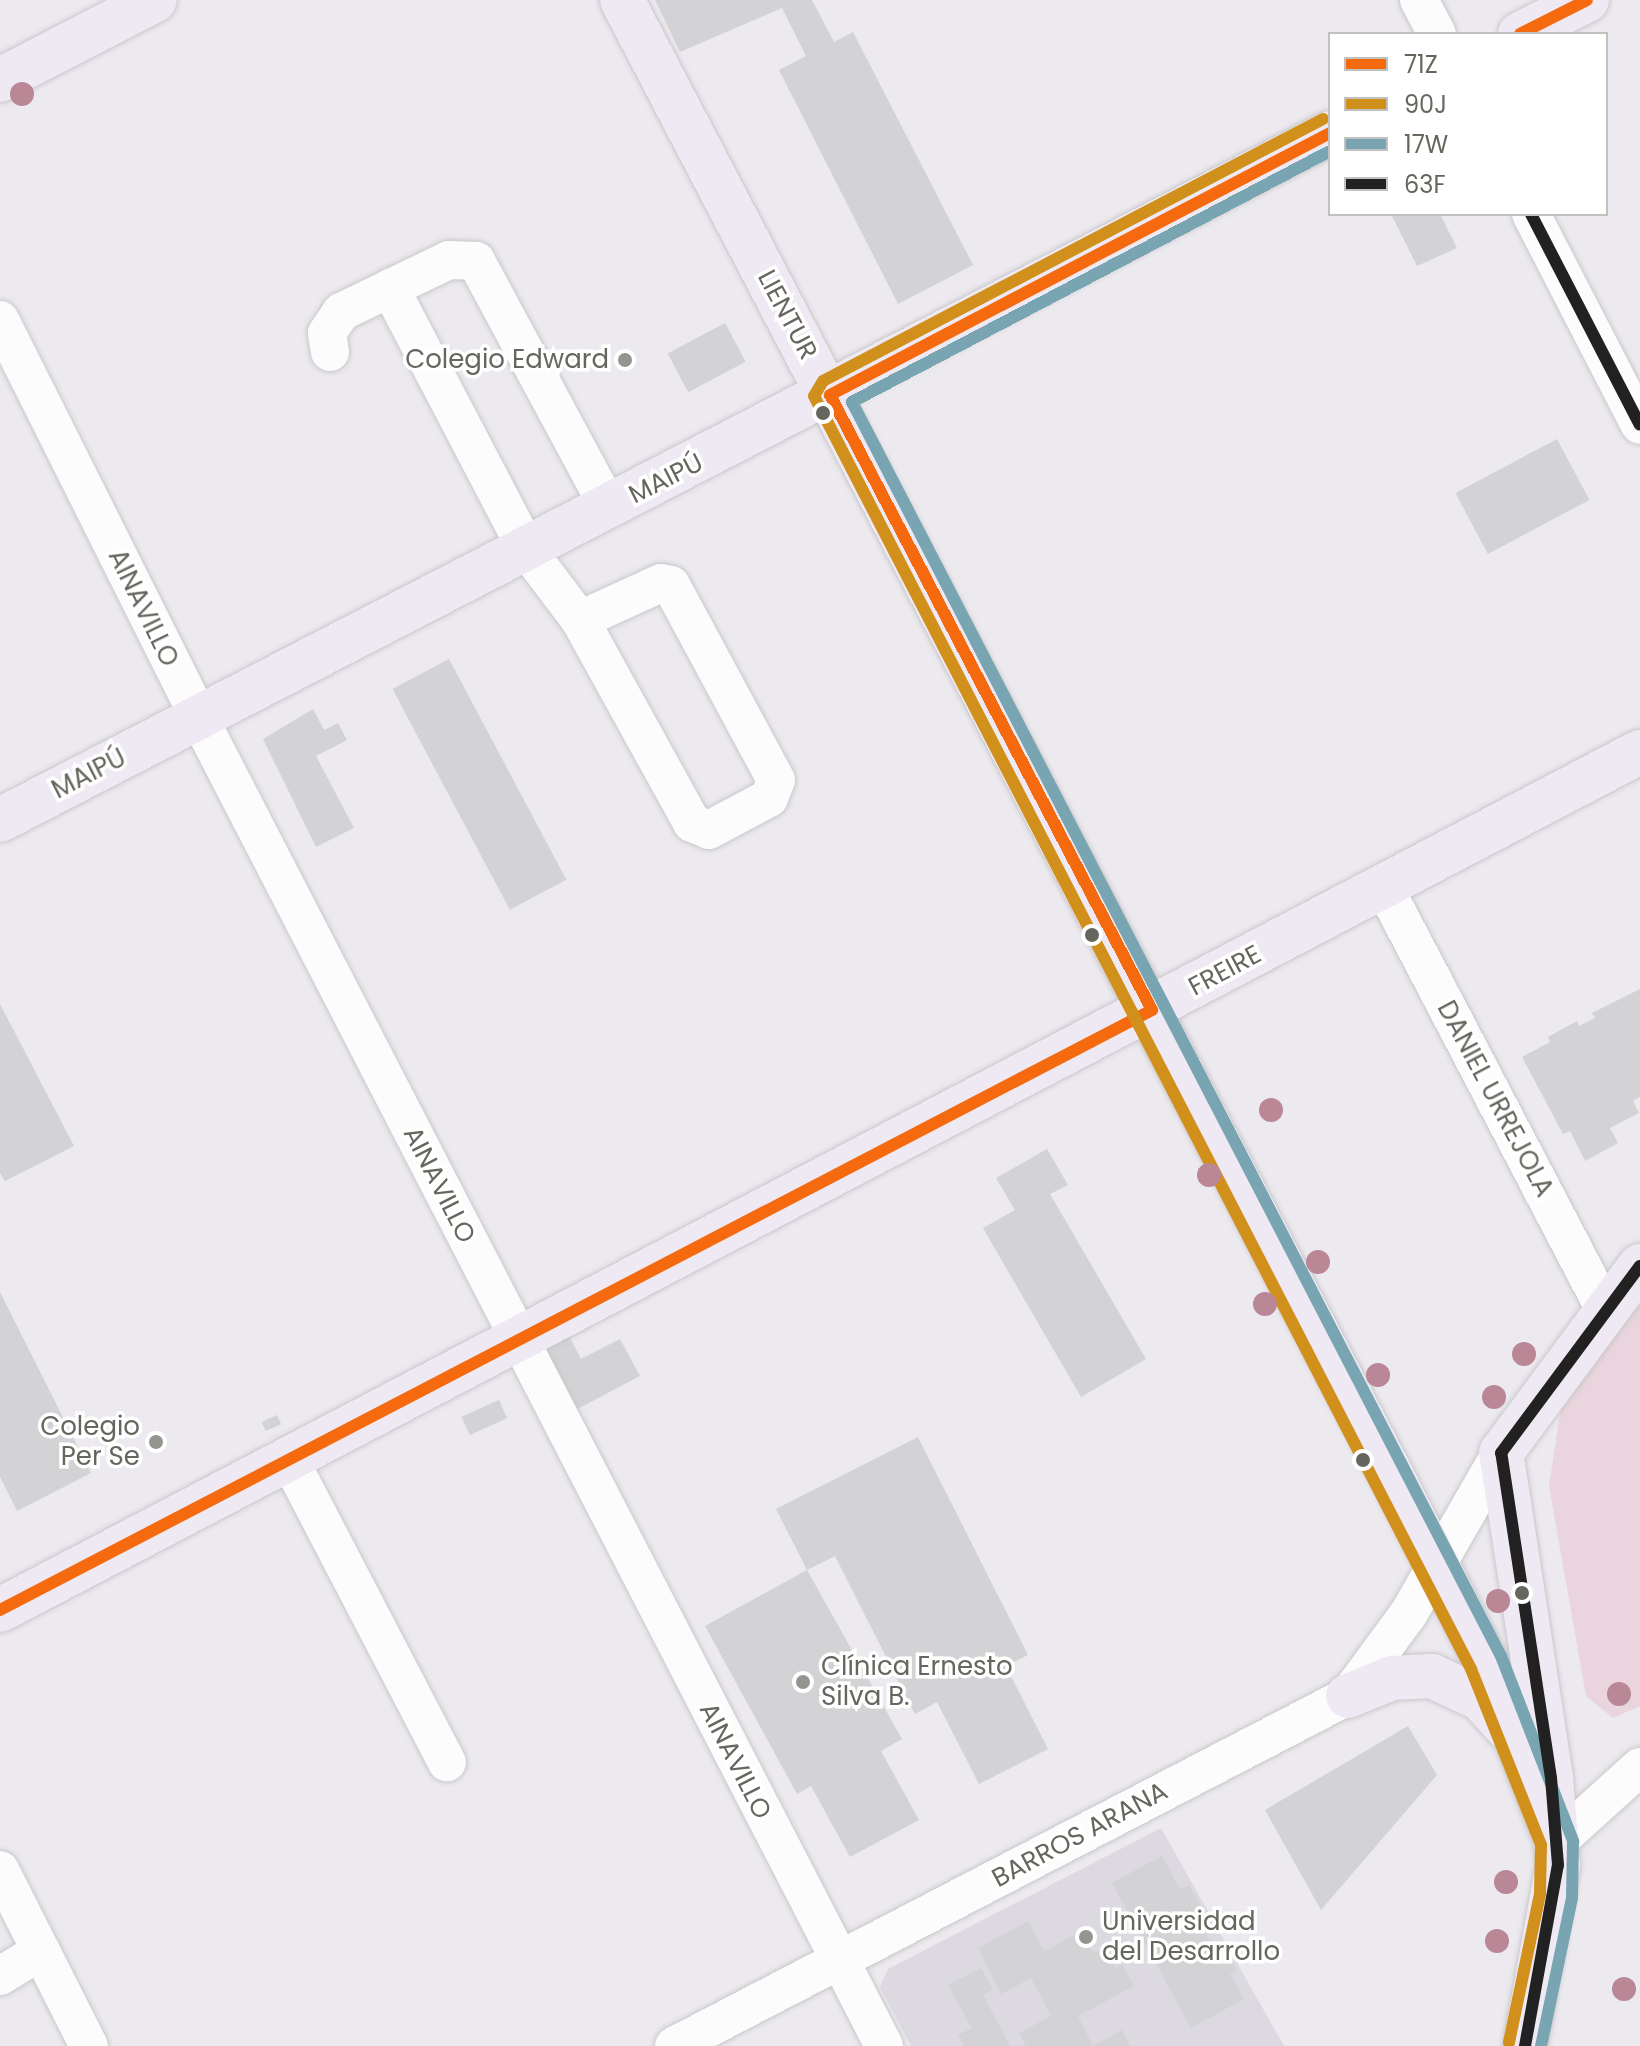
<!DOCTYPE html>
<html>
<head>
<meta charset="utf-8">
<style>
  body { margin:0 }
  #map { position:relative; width:1640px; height:2046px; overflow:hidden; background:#ece9ef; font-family:Poppins,sans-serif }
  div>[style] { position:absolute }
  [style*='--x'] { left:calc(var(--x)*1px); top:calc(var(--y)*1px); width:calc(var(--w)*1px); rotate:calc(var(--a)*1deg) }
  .education>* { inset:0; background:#dcd9e0 }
  .green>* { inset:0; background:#ead4dd }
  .building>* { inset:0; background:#d3d2d5; transform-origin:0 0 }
  .roads { filter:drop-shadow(0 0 2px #c8c8c8) drop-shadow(0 0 2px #c8c8c8) }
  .minor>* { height:38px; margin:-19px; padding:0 19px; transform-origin:19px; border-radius:19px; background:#fcfcfd }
  .major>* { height:44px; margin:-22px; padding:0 22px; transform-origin:22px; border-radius:22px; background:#efe9f4 }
  .bus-1>* { height:12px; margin:-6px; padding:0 6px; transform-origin:6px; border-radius:6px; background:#f56a0f }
  .bus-2>* { height:12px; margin:-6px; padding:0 6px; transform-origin:6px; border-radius:6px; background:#d1901c }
  .bus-3>* { height:12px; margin:-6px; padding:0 6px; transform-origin:6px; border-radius:6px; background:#78a5b1 }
  .bus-4>* { height:12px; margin:-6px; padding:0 6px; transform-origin:6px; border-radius:6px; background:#212121 }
  .trees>* { width:24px; height:24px; margin:-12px; border-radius:50%; background:#b98796 }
  .dots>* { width:22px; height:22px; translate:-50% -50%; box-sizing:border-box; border:4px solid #fff; border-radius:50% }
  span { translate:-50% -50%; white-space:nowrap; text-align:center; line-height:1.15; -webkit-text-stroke:7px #fff; paint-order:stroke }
  .street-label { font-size:26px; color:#65675e }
  .poi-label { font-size:26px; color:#65675e }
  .right { translate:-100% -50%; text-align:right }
  .left { translate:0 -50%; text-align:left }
  .legend { position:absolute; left:1328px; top:32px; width:280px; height:184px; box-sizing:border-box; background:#fff; border:2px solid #c1c2bf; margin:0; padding:10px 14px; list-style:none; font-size:24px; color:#65675e }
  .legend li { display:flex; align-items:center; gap:16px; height:40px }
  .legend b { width:40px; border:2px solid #c1c2bf }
</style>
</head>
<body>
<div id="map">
  <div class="education">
    <div style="clip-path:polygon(1161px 1828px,1284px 2046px,911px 2046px,880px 1987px,888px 1969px)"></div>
  </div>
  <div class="green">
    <div style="clip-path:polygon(1640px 1289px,1640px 1706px,1613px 1718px,1586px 1696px,1549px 1486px,1563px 1394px)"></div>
  </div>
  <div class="building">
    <div style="clip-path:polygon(655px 0,812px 0,834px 42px,853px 32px,973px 265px,898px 304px,779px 70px,806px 56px,782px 8px,680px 52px)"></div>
    <div style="clip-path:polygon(1391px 214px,1440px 214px,1457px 248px,1417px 266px)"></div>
    <div style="left:725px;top:323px;width:44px;height:65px;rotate:62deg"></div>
    <div style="left:1557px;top:439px;width:69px;height:115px;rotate:62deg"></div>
    <div style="left:449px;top:659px;width:250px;height:64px;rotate:62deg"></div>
    <div style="clip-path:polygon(313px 709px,324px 730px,338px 723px,347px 740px,316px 756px,354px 828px,316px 847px,263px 739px)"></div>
    <div style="clip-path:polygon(1640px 989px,1640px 1097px,1633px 1101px,1639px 1113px,1610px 1128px,1618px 1143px,1585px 1161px,1570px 1131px,1563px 1134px,1522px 1057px,1550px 1042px,1548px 1037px,1577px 1021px,1579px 1026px,1595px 1018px,1592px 1013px)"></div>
    <div style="clip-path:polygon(0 1004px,74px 1146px,5px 1181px,0 1173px)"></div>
    <div style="clip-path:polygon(1047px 1149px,1068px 1185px,1050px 1194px,1146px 1359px,1081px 1397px,983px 1228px,1015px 1210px,996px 1178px)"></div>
    <div style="clip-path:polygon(0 1292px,91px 1473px,17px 1511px,0 1477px)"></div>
    <div style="clip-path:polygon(566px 1330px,581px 1359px,620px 1339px,640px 1376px,568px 1414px,540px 1362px,546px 1340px)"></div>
    <div style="left:499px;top:1400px;width:20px;height:41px;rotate:66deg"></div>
    <div style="left:277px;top:1415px;width:10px;height:17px;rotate:66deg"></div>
    <div style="clip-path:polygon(918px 1437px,1028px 1655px,1006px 1666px,1048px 1749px,979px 1784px,937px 1702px,915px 1714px,835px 1556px,807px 1570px,776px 1509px)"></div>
    <div style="clip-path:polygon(807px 1570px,902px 1739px,881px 1751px,919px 1820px,850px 1857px,811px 1786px,797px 1794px,705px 1626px)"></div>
    <div style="clip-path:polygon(1408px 1726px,1437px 1775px,1321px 1910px,1265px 1810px)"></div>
    <div style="clip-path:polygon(1162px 1856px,1180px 1889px,1189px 1885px,1201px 1906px,1193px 1910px,1222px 1964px,1231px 1959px,1237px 1971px,1230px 1974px,1244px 1999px,1191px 2028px,1112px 1883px)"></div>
    <div style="clip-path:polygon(1028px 1921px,1044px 1952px,1081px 1931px,1093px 1953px,1105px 1947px,1116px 1968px,1122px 1964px,1134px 1986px,1078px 2016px,1093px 2046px,1122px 2030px,1130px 2046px,1026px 2046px,1019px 2033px,1051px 2016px,1031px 1978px,1001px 1994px,978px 1948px)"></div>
    <div style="clip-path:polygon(981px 1968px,993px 1990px,983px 1995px,1010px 2046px,964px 2046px,958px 2035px,972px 2028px,948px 1985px)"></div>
  </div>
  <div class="roads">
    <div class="minor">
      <div style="--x:1419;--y:0;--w:38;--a:62"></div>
      <div style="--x:1531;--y:214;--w:237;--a:62.7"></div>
      <div style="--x:390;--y:288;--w:296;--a:62.4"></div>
      <div style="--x:527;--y:550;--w:88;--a:52.9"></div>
      <div style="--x:580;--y:620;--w:232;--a:61.1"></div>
      <div style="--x:692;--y:823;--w:18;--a:22"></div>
      <div style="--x:709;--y:830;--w:68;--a:-28.1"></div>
      <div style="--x:769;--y:798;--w:19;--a:-69"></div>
      <div style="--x:776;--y:780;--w:221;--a:-118.3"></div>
      <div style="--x:671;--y:585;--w:10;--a:-169"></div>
      <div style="--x:661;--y:583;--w:89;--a:155.4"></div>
      <div style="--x:0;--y:320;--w:445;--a:63.4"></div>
      <div style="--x:199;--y:718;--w:1494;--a:62.71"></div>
      <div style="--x:330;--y:352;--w:19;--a:-99"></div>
      <div style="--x:327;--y:333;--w:25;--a:-56"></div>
      <div style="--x:341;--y:312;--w:120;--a:-25.7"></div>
      <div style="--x:449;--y:260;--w:27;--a:2"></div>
      <div style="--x:476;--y:261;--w:281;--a:61.7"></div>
      <div style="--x:1384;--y:887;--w:479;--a:62.4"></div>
      <div style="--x:289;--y:1459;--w:342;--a:62.5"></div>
      <div style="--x:1557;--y:1842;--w:112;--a:-42.1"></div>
      <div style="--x:0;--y:1870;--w:197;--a:63.2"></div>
      <div style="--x:0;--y:1976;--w:48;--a:-31.4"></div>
      <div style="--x:674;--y:2046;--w:759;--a:-27.44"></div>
      <div style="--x:1348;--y:1696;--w:103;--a:-53.7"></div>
      <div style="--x:1409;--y:1613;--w:185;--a:-60.1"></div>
    </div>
    <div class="major">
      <div style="--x:622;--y:0;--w:1658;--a:62.45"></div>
      <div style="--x:1389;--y:1470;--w:215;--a:63.2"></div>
      <div style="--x:1486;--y:1662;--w:193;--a:68.5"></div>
      <div style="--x:1520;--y:34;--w:75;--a:-26.9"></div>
      <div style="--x:0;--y:80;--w:174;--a:-27.3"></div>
      <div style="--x:0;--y:820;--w:1497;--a:-27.32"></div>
      <div style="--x:0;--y:1610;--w:1851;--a:-27.62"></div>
      <div style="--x:1348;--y:1696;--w:48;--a:-22.2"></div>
      <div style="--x:1392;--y:1678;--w:40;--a:-2.9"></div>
      <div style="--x:1432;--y:1676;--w:54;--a:25.1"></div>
      <div style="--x:1481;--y:1699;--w:38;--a:48"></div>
      <div style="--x:1525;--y:2046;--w:184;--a:-79.7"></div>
      <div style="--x:1558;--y:1865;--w:87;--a:-94.6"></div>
      <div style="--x:1551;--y:1778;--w:329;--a:-98.7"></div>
      <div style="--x:1501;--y:1453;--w:233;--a:-53.4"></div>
    </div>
  </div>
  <div class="bus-1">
    <div style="--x:1520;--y:34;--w:75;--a:-26.9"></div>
    <div style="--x:0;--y:1610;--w:1299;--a:-27.51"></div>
    <div style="--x:1152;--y:1010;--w:694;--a:-117.64"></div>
    <div style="--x:830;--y:395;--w:564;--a:-27.65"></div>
  </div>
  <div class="bus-2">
    <div style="--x:1323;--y:119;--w:564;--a:152.35"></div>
    <div style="--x:823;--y:381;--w:17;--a:121"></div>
    <div style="--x:814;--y:396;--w:1433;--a:62.7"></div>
    <div style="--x:1471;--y:1669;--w:189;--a:68.3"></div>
    <div style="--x:1541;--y:1845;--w:49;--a:91.2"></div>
    <div style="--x:1540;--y:1894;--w:152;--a:101.8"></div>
  </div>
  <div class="bus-3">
    <div style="--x:1330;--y:151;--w:540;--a:152.3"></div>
    <div style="--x:852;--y:402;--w:1412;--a:62.64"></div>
    <div style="--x:1501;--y:1656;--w:199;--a:68.7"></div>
    <div style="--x:1573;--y:1841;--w:57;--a:91"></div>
    <div style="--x:1572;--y:1898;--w:151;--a:101.8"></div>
  </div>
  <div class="bus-4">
    <div style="--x:1531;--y:214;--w:237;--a:62.7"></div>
    <div style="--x:1525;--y:2046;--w:184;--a:-79.7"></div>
    <div style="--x:1558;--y:1865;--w:87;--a:-94.6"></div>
    <div style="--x:1551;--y:1778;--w:329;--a:-98.7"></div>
    <div style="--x:1501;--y:1453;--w:233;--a:-53.4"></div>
  </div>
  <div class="trees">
    <div style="left:22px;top:94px"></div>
    <div style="left:1271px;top:1110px"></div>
    <div style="left:1209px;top:1175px"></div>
    <div style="left:1318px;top:1262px"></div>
    <div style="left:1265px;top:1304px"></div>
    <div style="left:1524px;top:1354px"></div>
    <div style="left:1378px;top:1375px"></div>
    <div style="left:1494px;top:1397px"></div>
    <div style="left:1498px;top:1601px"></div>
    <div style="left:1619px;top:1694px"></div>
    <div style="left:1506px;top:1882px"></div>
    <div style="left:1497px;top:1941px"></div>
    <div style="left:1624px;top:1989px"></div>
  </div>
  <div class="dots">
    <div style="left:625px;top:360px;background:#949491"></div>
    <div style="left:823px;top:413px;background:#65675e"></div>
    <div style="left:1092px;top:935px;background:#65675e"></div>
    <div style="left:156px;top:1442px;background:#949491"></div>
    <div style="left:1363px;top:1460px;background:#65675e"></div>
    <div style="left:1522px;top:1593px;background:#65675e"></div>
    <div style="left:803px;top:1682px;background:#949491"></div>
    <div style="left:1086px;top:1937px;background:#949491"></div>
  </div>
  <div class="street-label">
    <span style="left:787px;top:315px;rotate:62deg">LIENTUR</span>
    <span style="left:666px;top:479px;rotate:-27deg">MAIPÚ</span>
    <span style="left:143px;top:608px;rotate:64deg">AINAVILLO</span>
    <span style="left:89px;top:774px;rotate:-27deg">MAIPÚ</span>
    <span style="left:1225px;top:971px;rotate:-28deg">FREIRE</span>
    <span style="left:1495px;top:1099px;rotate:62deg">DANIEL URREJOLA</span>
    <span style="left:439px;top:1185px;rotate:63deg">AINAVILLO</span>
    <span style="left:735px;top:1761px;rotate:63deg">AINAVILLO</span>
    <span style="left:1080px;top:1835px;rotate:-28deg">BARROS ARANA</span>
  </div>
  <div class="poi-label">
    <span class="right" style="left:609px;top:360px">Colegio Edward</span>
    <span class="right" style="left:140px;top:1442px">Colegio<br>Per Se</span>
    <span class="left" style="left:821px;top:1682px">Clínica Ernesto<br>Silva B.</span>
    <span class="left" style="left:1102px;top:1937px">Universidad<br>del Desarrollo</span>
  </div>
  <ul class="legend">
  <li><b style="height:10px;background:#f56a0f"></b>71Z</li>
  <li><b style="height:10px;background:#d1901c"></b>90J</li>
  <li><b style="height:10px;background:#78a5b1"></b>17W</li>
  <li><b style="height:10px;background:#212121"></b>63F</li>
  </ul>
</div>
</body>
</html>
